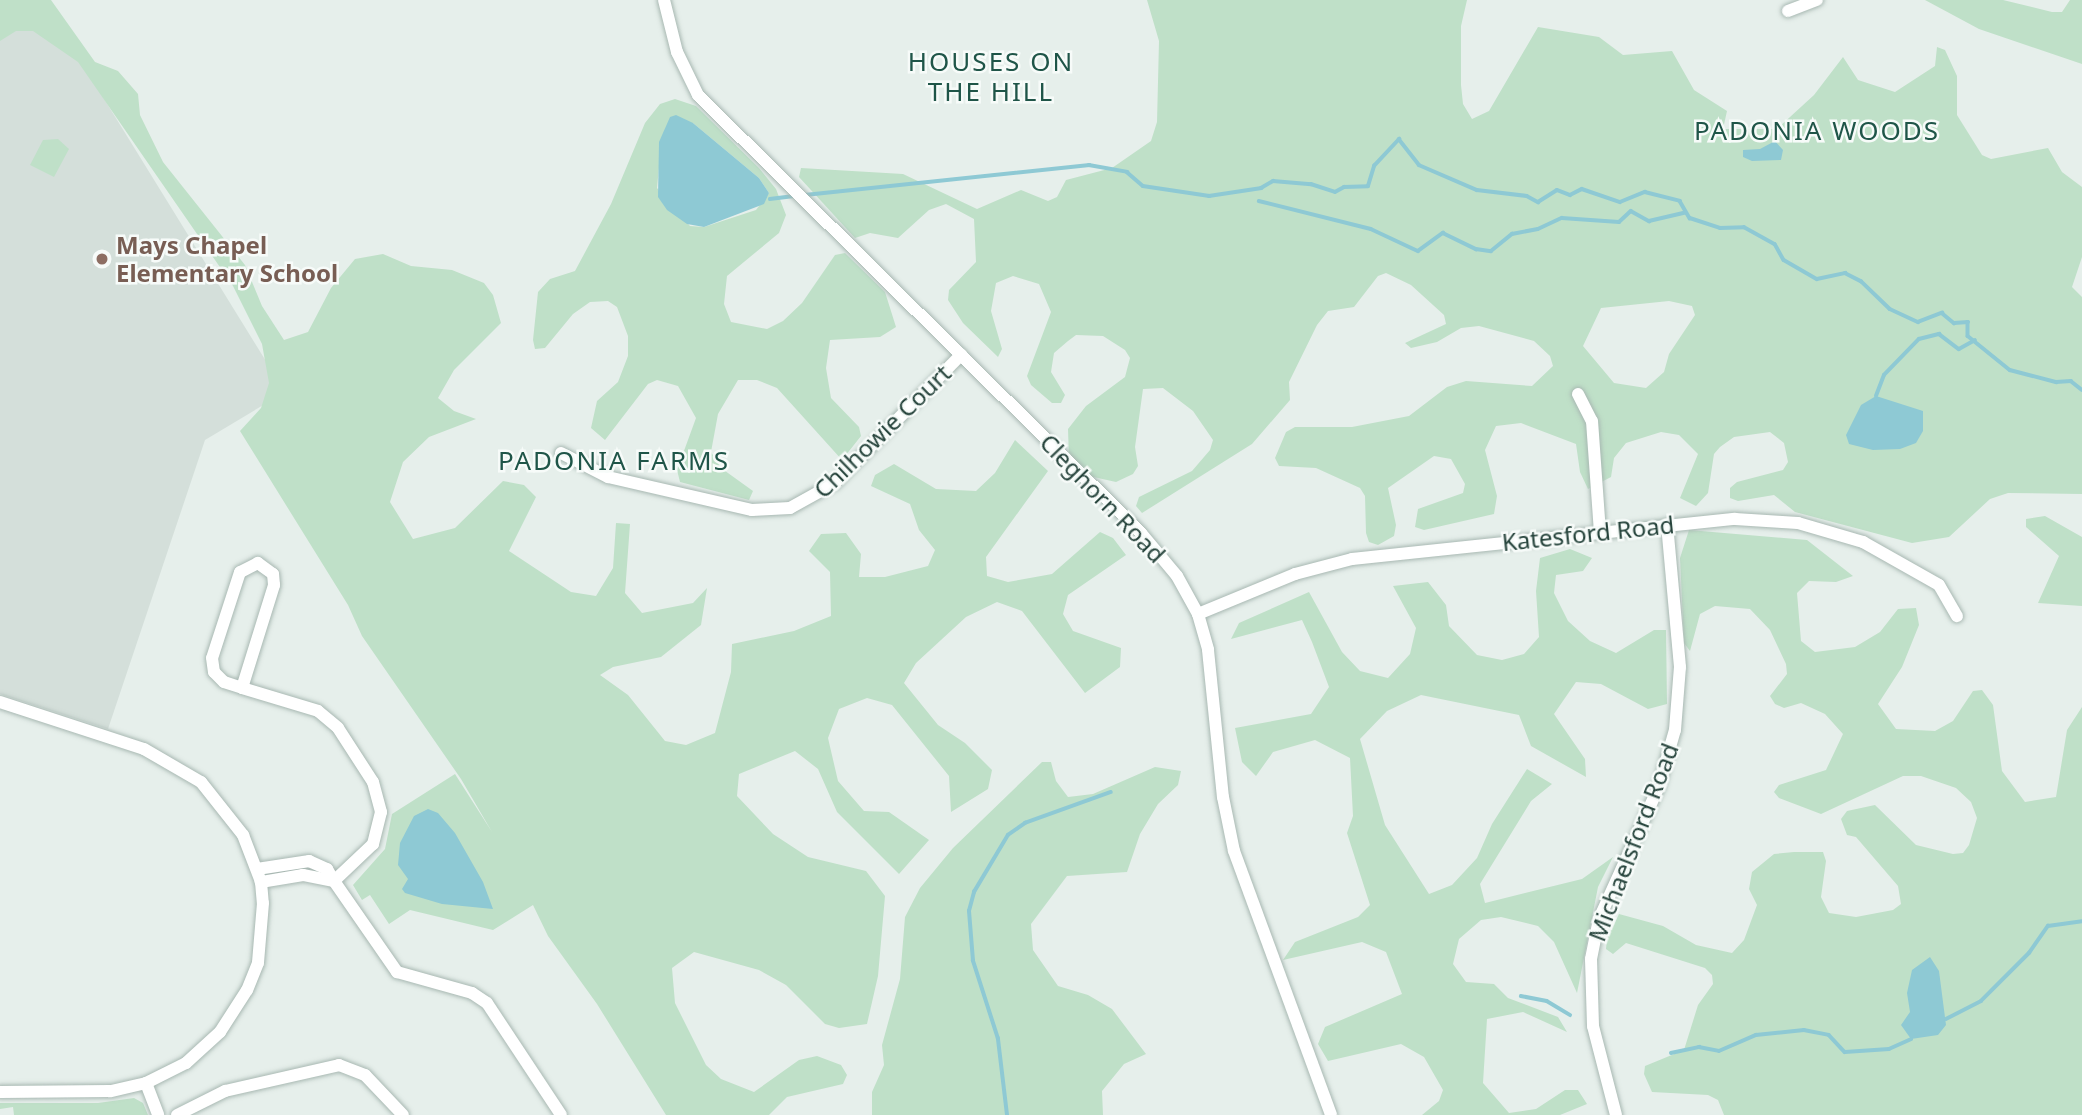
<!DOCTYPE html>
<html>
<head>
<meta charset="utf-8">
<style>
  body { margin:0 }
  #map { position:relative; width:2082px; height:1115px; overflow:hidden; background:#e6efeb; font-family:"Noto Sans",sans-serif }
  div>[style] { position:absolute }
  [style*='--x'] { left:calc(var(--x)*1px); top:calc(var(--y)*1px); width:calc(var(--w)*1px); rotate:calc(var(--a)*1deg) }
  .built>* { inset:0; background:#d4dfda }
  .green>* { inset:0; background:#bfe0c8 }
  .water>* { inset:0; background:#8ec9d4 }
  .stream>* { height:3.5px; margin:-1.75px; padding:0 1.75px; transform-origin:1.75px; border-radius:1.75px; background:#8ec9d4 }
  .roads { filter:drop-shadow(0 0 2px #a8b8b2) drop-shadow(0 0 2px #a8b8b2) }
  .street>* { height:12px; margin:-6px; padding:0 6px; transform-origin:6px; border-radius:6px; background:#fff }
  .dots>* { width:19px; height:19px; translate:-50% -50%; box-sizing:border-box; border:4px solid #f7fbf9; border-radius:50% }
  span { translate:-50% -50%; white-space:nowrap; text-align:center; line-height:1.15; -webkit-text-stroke:5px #f7fbf9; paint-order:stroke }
  .education-label { font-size:24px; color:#785e54; font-weight:700 }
  .left { translate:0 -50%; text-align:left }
  .street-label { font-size:24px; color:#24423a }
  .neighbourhood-label { font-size:26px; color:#1f5548; letter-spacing:2px }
</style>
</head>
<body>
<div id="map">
  <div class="built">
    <div style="clip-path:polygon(0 0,43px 0,285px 392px,205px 440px,108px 729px,0 694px)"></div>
  </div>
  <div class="green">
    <div style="clip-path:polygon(0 0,51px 0,95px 62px,118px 71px,138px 94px,140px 115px,163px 162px,245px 265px,262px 306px,284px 340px,308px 332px,331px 288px,355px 259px,383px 254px,411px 266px,452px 270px,484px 283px,493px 295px,501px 323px,454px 370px,438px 398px,454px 411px,476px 419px,429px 437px,403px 462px,390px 502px,413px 539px,455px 528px,503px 481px,524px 485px,536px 497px,509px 551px,571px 592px,596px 596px,613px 568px,616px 523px,630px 524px,625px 593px,642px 613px,693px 603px,707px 588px,701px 625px,661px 657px,613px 667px,600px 675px,628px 695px,665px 741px,686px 745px,715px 733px,731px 672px,732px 644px,794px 631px,831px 616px,830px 572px,809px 551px,821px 534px,846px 533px,861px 554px,859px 577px,885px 577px,928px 566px,935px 550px,919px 530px,910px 504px,871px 486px,875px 475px,894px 464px,936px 489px,976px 491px,995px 473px,1015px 440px,1048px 471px,986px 557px,987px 576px,1008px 582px,1052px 574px,1100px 532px,1113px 538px,1126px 555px,1068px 595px,1063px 614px,1073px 631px,1121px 648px,1120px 667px,1085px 693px,1022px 611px,997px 602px,966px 617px,916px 663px,904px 683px,938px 725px,965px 743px,992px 770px,988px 789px,951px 812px,949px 776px,892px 705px,867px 698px,839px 709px,828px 738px,838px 781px,864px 811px,889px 812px,929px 840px,899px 874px,837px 812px,818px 769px,795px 751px,739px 774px,737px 796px,773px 834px,808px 857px,866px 871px,885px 896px,878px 976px,867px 1024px,839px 1028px,825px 1024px,786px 985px,759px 970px,694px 952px,672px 968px,675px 1003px,706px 1065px,721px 1079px,754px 1092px,799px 1060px,817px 1056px,841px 1065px,847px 1075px,843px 1084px,787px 1097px,769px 1115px,666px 1115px,597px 1004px,548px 936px,533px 905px,493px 930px,410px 910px,389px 924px,370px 895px,362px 900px,353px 885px,385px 849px,392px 814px,455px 774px,492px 832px,461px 779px,362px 636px,348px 605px,240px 431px,261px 408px,269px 383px,262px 344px,233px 286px,78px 62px,33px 31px,16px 31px,0 41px)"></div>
    <div style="clip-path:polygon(evenodd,1147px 0,1467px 0,1461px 26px,1461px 85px,1463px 104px,1472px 119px,1489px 111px,1538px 27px,1599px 37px,1623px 55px,1672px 51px,1694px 90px,1727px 111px,1723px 129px,1777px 129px,1814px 95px,1843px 57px,1858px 80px,1895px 92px,1935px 66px,1937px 47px,1945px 50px,1957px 76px,1957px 115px,1982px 155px,1991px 159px,2048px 148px,2062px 172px,2082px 187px,2082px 257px,2072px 287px,2082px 297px,2082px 494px,2008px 493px,1990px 499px,1949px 537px,1912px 543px,1795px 512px,1774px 495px,1738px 501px,1730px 498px,1730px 488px,1737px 482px,1783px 470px,1788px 462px,1784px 443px,1770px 432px,1734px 437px,1720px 447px,1714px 454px,1708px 493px,1696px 506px,1680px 498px,1698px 454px,1679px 435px,1661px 432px,1626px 443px,1614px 458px,1611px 477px,1588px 489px,1580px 472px,1576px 444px,1521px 423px,1496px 426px,1485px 450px,1497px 496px,1494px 514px,1424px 530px,1415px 527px,1418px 509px,1463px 493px,1465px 484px,1451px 459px,1434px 456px,1388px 488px,1396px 525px,1394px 536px,1378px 545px,1369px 542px,1366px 533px,1365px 496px,1360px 488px,1316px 468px,1279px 466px,1275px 458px,1286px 432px,1295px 427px,1352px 427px,1409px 416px,1447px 387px,1466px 381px,1532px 386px,1553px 366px,1550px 356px,1534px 341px,1479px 326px,1461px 328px,1437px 342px,1411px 348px,1405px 343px,1446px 324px,1444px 315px,1411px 285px,1386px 273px,1378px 276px,1354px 307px,1328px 311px,1317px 325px,1289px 382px,1290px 400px,1252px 444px,1142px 513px,1136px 506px,1139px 497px,1192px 471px,1210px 450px,1213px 440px,1193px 411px,1163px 388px,1143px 389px,1135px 447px,1138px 466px,1133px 474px,1116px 482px,1080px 474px,1069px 460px,1068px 429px,1086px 406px,1125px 377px,1130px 358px,1125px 350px,1103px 336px,1076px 335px,1068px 341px,1054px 353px,1051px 372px,1065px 395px,1061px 403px,1052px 403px,1031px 385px,1027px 376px,1051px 312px,1039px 284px,1013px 276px,996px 283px,991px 311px,1002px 349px,998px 357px,963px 323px,948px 300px,949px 290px,976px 262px,974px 219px,946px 204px,929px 210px,898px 238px,870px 233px,855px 238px,799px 177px,801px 168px,903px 174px,977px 209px,1021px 190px,1048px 201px,1057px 197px,1066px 180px,1112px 168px,1151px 141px,1157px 122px,1159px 41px,1147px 0,1669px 301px,1692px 306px,1695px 315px,1669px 354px,1664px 372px,1646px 388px,1614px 383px,1583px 346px,1601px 308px,1669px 301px)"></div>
    <div style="clip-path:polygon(1925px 0,2003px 0,2052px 12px,2062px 12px,2070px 0,2082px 0,2082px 64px,1979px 29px)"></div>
    <div style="clip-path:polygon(evenodd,675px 99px,696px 106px,759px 168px,776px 189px,786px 215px,779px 233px,727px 276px,724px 304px,731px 322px,767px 329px,783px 321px,802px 303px,835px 255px,845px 253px,885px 292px,896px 327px,880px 337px,830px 340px,826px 368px,831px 398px,859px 427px,861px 436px,842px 460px,777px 388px,757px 380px,738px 380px,718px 414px,711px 452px,721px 468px,753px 491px,749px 500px,680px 482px,677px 470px,696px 418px,678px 386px,657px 380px,648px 384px,605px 440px,591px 428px,597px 401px,618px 382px,628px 356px,628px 336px,617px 307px,608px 301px,590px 302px,573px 314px,545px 348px,535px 349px,533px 340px,538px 292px,550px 279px,575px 271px,611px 204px,645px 123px,660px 104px,675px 99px,693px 123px,759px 178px,769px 193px,756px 210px,704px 227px,690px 226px,657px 188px,660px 157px,693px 123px)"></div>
    <div style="clip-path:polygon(58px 139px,69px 149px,54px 177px,30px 165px,43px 140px)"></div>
    <div style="clip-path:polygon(2045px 516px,2082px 537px,2082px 606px,2038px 603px,2059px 556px,2026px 527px,2026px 519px)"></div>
    <div style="clip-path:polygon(1689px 530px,1807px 540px,1853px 576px,1836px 582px,1809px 581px,1797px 593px,1801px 641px,1815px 652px,1855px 647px,1880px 632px,1898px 609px,1916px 608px,1919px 625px,1902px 667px,1878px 704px,1896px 729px,1935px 731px,1953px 721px,1973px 691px,1982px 690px,1993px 705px,2002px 771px,2025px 802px,2056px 797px,2067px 730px,2082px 707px,2082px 1115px,1724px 1115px,1718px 1100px,1708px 1095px,1652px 1092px,1644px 1074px,1645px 1066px,1684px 1050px,1698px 1005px,1713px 984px,1712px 975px,1705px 968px,1626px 943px,1613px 954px,1606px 949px,1607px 939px,1619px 914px,1663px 926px,1696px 945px,1732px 953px,1744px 940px,1757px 905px,1749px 889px,1752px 872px,1774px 854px,1794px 852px,1823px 852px,1826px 861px,1821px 897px,1829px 913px,1856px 917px,1893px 910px,1901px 904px,1898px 886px,1856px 837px,1847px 835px,1841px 819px,1847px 811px,1875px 805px,1916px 845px,1953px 854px,1963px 853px,1969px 845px,1977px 818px,1971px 802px,1956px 788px,1921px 776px,1903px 776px,1821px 814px,1779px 798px,1774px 792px,1779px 785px,1826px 770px,1843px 734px,1825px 714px,1801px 703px,1784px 708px,1775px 704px,1770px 696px,1787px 674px,1786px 664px,1770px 630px,1750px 609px,1715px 606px,1700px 614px,1690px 651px,1684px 643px,1680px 558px)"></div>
    <div style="clip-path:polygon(1570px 549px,1592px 558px,1583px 571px,1556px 575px,1554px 593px,1568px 621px,1590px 641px,1616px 653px,1654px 630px,1666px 630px,1667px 704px,1648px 709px,1601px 684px,1576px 682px,1554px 714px,1585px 759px,1586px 777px,1531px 746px,1519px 715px,1421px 695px,1387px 711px,1360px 739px,1385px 825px,1429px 894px,1452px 885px,1477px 858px,1492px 824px,1527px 769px,1552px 784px,1531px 801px,1480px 884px,1485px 903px,1582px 879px,1613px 857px,1598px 887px,1577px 993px,1554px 942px,1538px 926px,1501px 917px,1481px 920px,1459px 939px,1453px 964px,1466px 982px,1494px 984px,1508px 998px,1558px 1017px,1567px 1032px,1523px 1012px,1487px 1019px,1483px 1083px,1509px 1113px,1536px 1109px,1565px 1090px,1578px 1090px,1587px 1104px,1560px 1115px,1422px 1115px,1439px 1101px,1443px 1090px,1424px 1057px,1401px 1044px,1328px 1061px,1318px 1044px,1325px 1027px,1402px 994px,1386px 952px,1362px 942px,1283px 960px,1295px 942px,1358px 917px,1370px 905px,1347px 833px,1353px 816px,1350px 758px,1315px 740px,1273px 752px,1256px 776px,1242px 762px,1235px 728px,1311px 714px,1329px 687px,1312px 642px,1302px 620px,1231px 639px,1239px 623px,1309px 592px,1342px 652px,1360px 671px,1388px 678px,1410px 654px,1416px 628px,1393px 586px,1428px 582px,1446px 605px,1449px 626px,1477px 655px,1502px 660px,1524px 654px,1539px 637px,1536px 591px,1540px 558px)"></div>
    <div style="clip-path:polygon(1042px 762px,1051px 762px,1056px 781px,1068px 797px,1093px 794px,1155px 767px,1181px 771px,1178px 785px,1158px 804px,1140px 834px,1127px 872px,1067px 876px,1031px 924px,1033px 950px,1058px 986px,1088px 995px,1112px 1009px,1146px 1054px,1124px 1064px,1102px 1091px,1103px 1115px,872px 1115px,872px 1092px,884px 1065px,882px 1045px,900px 979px,905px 917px,920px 888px,953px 848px)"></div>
    <div style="clip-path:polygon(134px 1098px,143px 1103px,148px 1115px,14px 1115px,13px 1107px,0 1109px,0 1103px,98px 1103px)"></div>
  </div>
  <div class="water">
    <div style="clip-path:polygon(676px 115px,693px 123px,759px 178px,769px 193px,764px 204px,704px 227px,687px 224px,667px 210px,658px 197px,659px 142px,670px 117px)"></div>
    <div style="clip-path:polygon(1775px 141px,1783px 150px,1781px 160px,1752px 161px,1743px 157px,1743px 150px,1760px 149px)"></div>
    <div style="clip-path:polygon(1876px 396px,1923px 411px,1923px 431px,1916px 443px,1900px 449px,1873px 450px,1849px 444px,1846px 435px,1861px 405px)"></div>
    <div style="clip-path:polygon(428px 809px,438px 813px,455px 833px,483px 882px,493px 909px,442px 904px,405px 893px,402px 889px,408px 879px,398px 865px,400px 843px,414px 816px)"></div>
    <div style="clip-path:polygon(1930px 957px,1939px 971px,1946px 1025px,1938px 1035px,1911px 1039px,1901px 1025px,1910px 1012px,1907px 993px,1912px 970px)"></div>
  </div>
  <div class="stream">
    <div style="--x:805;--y:195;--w:286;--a:-6"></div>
    <div style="--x:1089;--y:165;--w:39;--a:10"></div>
    <div style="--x:1127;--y:172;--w:21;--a:41"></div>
    <div style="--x:1143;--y:186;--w:67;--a:8.6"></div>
    <div style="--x:1209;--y:196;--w:53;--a:-8.7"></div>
    <div style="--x:1261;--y:188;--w:14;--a:-30"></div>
    <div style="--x:1273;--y:181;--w:38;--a:5"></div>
    <div style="--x:1311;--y:184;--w:25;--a:18"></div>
    <div style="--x:1335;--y:192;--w:10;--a:-29"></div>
    <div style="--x:1344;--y:187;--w:24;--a:-2"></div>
    <div style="--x:1368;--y:186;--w:21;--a:-73"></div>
    <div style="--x:1374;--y:166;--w:37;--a:-47"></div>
    <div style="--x:1399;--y:139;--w:33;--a:52"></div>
    <div style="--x:1419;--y:165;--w:63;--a:23.3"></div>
    <div style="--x:1477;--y:190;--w:50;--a:6.8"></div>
    <div style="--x:1527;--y:196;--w:13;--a:29"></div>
    <div style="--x:1538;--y:202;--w:22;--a:-32"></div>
    <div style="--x:1557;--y:190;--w:14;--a:21"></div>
    <div style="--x:1570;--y:195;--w:13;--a:-27"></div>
    <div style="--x:1582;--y:189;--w:40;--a:18.9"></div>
    <div style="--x:1620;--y:202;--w:27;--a:-22"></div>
    <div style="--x:1645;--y:192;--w:36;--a:14"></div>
    <div style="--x:1680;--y:201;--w:20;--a:60"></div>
    <div style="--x:1690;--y:218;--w:32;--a:18"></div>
    <div style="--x:1720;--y:228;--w:24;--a:-2"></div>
    <div style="--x:1744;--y:227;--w:35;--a:29"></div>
    <div style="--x:1775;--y:244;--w:18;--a:61"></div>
    <div style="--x:1784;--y:260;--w:38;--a:30"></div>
    <div style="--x:1817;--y:279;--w:29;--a:-12"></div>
    <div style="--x:1845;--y:273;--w:18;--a:27"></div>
    <div style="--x:1861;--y:281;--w:40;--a:44"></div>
    <div style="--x:1890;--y:309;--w:31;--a:25"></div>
    <div style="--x:1918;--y:322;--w:26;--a:-21"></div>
    <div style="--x:1942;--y:313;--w:16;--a:40"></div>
    <div style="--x:1954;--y:323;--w:14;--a:-4"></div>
    <div style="--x:1968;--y:322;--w:14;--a:90"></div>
    <div style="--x:1968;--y:336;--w:54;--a:39"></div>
    <div style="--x:2010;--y:370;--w:48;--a:14.6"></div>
    <div style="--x:2056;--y:382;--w:15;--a:-4"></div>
    <div style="--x:2071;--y:381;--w:14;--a:39"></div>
    <div style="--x:770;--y:199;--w:24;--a:-7"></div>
    <div style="--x:1259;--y:201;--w:115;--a:14"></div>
    <div style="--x:1371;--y:229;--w:52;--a:25.1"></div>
    <div style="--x:1418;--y:251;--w:31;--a:-36"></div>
    <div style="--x:1443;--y:233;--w:37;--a:26"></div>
    <div style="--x:1476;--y:249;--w:15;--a:8"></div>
    <div style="--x:1491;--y:251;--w:27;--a:-39"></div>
    <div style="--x:1512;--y:234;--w:26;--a:-11"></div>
    <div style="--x:1538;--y:229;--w:26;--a:-25"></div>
    <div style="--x:1562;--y:218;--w:57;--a:4"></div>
    <div style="--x:1619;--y:222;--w:16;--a:-43"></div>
    <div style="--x:1631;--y:211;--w:21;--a:29"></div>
    <div style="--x:1649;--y:221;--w:37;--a:-13"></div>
    <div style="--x:1876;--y:396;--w:22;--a:-69"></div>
    <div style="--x:1884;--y:375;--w:50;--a:-45.8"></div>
    <div style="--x:1919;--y:339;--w:21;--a:-14"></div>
    <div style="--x:1939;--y:334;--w:25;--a:37"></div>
    <div style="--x:1959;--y:349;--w:18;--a:-29"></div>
    <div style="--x:1521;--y:996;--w:26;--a:11"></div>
    <div style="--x:1547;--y:1001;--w:27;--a:31"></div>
    <div style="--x:1946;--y:1019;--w:39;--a:-27"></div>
    <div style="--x:1981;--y:1001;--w:68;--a:-45"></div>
    <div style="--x:2029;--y:953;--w:33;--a:-55"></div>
    <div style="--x:2048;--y:926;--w:34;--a:-8"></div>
    <div style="--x:1671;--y:1053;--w:29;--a:-12"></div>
    <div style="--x:1699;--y:1047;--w:20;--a:11"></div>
    <div style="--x:1719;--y:1051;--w:40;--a:-23.4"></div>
    <div style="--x:1756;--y:1035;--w:48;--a:-5.9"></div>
    <div style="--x:1804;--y:1030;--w:25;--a:11"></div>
    <div style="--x:1829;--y:1035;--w:23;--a:47"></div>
    <div style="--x:1845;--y:1052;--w:44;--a:-3.9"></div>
    <div style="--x:1889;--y:1049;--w:24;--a:-24"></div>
    <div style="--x:1007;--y:1115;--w:77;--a:-96.8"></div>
    <div style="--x:998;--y:1039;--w:82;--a:-107.8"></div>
    <div style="--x:973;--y:961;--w:50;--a:-94.6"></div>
    <div style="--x:969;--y:911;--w:20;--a:-75"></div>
    <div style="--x:974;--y:892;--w:66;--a:-59.2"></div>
    <div style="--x:1008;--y:835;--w:21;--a:-35"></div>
    <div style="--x:1025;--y:823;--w:91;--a:-19.8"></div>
  </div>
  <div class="roads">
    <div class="street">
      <div style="--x:664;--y:0;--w:54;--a:76"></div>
      <div style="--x:677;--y:52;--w:48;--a:64"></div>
      <div style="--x:698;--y:95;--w:623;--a:44.67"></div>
      <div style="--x:1141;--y:533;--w:56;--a:50.1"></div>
      <div style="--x:1177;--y:576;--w:43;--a:61.1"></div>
      <div style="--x:1198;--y:614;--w:37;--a:74"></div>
      <div style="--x:1208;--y:650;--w:148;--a:84.2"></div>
      <div style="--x:1223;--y:797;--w:55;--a:78.5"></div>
      <div style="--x:1234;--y:851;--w:281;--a:69.8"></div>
      <div style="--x:1788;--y:11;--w:31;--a:-21"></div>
      <div style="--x:1578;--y:394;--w:30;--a:63"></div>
      <div style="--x:1592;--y:421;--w:111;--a:85.9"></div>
      <div style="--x:561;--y:453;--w:53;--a:27.1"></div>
      <div style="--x:608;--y:477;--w:148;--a:12.9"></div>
      <div style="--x:752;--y:510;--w:38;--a:-3"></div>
      <div style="--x:790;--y:508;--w:51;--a:-29.1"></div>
      <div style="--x:835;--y:483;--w:180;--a:-45.5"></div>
      <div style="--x:1198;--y:614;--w:105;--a:-22.4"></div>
      <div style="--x:1295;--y:574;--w:59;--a:-14.7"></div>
      <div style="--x:1352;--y:559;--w:385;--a:-6"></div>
      <div style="--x:1735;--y:519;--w:63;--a:3.6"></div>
      <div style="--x:1798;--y:523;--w:68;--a:16.3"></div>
      <div style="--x:1863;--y:542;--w:87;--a:29.5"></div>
      <div style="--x:1939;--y:585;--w:36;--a:60"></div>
      <div style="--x:242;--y:688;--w:108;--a:-72.7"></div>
      <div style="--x:274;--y:585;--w:11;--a:-95"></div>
      <div style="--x:273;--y:574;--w:19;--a:-144"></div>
      <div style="--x:258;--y:563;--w:20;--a:153"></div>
      <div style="--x:240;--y:572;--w:90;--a:108"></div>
      <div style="--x:212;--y:658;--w:14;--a:82"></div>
      <div style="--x:214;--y:672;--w:14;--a:45"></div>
      <div style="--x:224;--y:682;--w:19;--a:18"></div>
      <div style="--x:242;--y:688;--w:79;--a:16.8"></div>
      <div style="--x:318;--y:711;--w:26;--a:40"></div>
      <div style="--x:338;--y:728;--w:64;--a:57.1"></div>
      <div style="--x:373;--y:782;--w:31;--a:75"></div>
      <div style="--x:381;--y:812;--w:33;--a:104"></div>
      <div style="--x:373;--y:844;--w:54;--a:136.5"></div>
      <div style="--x:334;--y:881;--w:111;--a:55.3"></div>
      <div style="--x:397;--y:972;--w:78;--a:15.6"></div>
      <div style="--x:472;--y:993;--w:18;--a:34"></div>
      <div style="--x:487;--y:1003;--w:134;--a:56.5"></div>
      <div style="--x:0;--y:702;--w:151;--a:18.1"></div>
      <div style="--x:144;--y:749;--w:66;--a:30.1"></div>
      <div style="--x:201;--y:782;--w:68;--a:51.6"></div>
      <div style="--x:243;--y:835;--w:50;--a:69"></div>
      <div style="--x:261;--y:882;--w:21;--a:85"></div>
      <div style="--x:263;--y:903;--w:60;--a:94.8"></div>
      <div style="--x:258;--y:963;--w:29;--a:112"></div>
      <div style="--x:247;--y:990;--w:50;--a:122.7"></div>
      <div style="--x:220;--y:1032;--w:46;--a:137.6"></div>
      <div style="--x:186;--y:1063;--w:45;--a:153.4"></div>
      <div style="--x:146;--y:1083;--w:37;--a:167"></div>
      <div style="--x:110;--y:1091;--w:110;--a:179.5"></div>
      <div style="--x:257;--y:869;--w:53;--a:-8.7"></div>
      <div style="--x:309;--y:861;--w:20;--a:24"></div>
      <div style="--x:327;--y:869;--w:14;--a:60"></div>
      <div style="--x:334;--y:881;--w:32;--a:-169"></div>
      <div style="--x:303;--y:875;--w:43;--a:170.5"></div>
      <div style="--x:146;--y:1083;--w:34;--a:69"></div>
      <div style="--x:177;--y:1115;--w:54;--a:-26.6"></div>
      <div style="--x:225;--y:1091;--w:117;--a:-12.8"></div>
      <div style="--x:339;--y:1065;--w:28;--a:21"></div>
      <div style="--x:365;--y:1075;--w:55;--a:46.5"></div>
      <div style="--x:1616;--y:1115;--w:92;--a:-104.5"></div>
      <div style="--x:1593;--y:1026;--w:67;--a:-91.7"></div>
      <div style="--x:1591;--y:959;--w:41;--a:-78.7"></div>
      <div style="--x:1599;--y:919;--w:146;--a:-65.7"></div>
      <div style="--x:1659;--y:786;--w:58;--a:-74.1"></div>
      <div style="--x:1675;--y:730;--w:63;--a:-85.5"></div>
      <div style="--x:1680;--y:667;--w:143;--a:-95.2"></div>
    </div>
  </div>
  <div class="dots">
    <div style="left:102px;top:259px;background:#8d6e63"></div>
  </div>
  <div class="education-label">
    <span class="left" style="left:116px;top:259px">Mays Chapel<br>Elementary School</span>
  </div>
  <div class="street-label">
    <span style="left:882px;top:431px;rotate:-44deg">Chilhowie Court</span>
    <span style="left:1103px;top:498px;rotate:46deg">Cleghorn Road</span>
    <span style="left:1588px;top:533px;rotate:-6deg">Katesford Road</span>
    <span style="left:1633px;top:842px;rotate:-69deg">Michaelsford Road</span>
  </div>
  <div class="neighbourhood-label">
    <span style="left:991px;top:77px">HOUSES ON<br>THE HILL</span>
    <span style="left:1817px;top:131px">PADONIA WOODS</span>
    <span style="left:614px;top:461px">PADONIA FARMS</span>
  </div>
</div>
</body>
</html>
